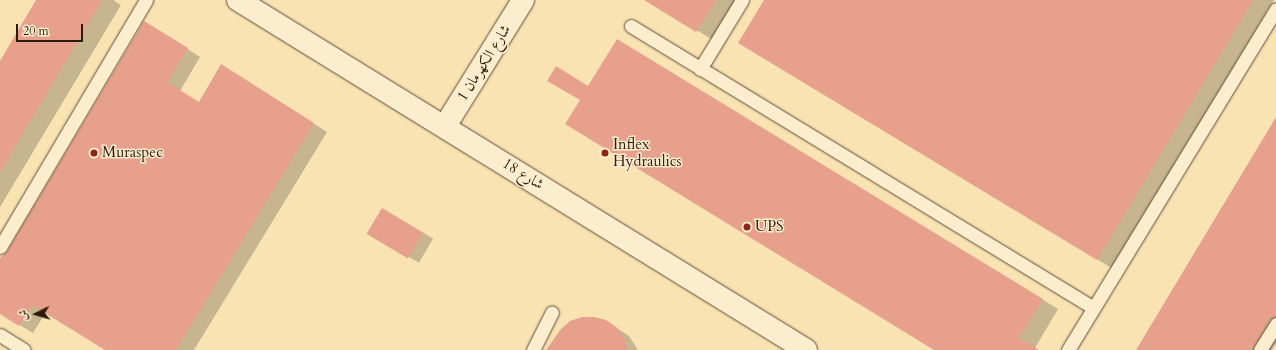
<!DOCTYPE html>
<html>
<head>
<meta charset="utf-8">
<style>
  body { margin:0 }
  #map { position:relative; width:1276px; height:350px; overflow:hidden; background:#f9e3b3; font-family:Cardo,Amiri,serif }
  div>[style] { position:absolute }
  [style*='--x'] { left:calc(var(--x)*1px); top:calc(var(--y)*1px); width:calc(var(--w)*1px); rotate:calc(var(--a)*1deg) }
  .shadow>* { inset:0; background:#0003; transform-origin:0 0 }
  .building>* { inset:0; background:#e7a08c; transform-origin:0 0 }
  .roads { filter:drop-shadow(0 0 1px #5f4c35) drop-shadow(0 0 1px #5f4c35) }
  .lane>* { height:13px; margin:-6.5px; padding:0 6.5px; transform-origin:6.5px; border-radius:6.5px; background:#fbedce }
  .street>* { height:22px; margin:-11px; padding:0 11px; transform-origin:11px; border-radius:11px; background:#fbedce }
  .dots>* { width:11px; height:11px; translate:-50% -50%; box-sizing:border-box; border:2px solid #fbedce; border-radius:50% }
  span { translate:-50% -50%; white-space:nowrap; text-align:center; line-height:1.15; -webkit-text-stroke:3px #fbedce; paint-order:stroke }
  .street-label { font-size:15px; color:#2c1a0b }
  .poi-label { font-size:15px; color:#2c1a0b }
  .left { translate:0 -50%; text-align:left }
  .north { position:absolute; left:16px; top:294px; width:40px; height:40px; -webkit-text-stroke:3px #fbedce; paint-order:stroke; rotate:265deg; font-size:11px; font-weight:700; line-height:16px; text-align:center; color:#2c1a0b }
  .north::after { content:''; display:block; margin:auto; width:14px; height:18px; background:#2c1a0b; clip-path:polygon(50% 0,100% 100%,50% 72%,0 100%) }
  .scale { position:absolute; left:16px; top:24px; width:67px; height:18px; box-sizing:border-box; border:2px solid #2c1a0b; border-top:0; padding-left:5px; font-size:12px; line-height:14px; white-space:nowrap; color:#2c1a0b; -webkit-text-stroke:3px #fbedce; paint-order:stroke }
</style>
</head>
<body>
<div id="map">
  <div class="shadow">
    <div style="clip-path:polygon(37px 0,113px 0,121px 5px,0 207px,0 63px)"></div>
    <div style="clip-path:polygon(646px 0,737px 0,713px 40px)"></div>
    <div style="clip-path:polygon(765px 0,1274px 0,1113px 269px,1097px 259px)"></div>
    <div style="clip-path:polygon(158px 30px,200px 57px,180px 91px,199px 103px,235px 73px,327px 132px,194px 350px,107px 350px,46px 312px,33px 333px,0 313px,0 263px)"></div>
    <div style="clip-path:polygon(633px 49px,1058px 309px,1035px 348px,1038px 350px,936px 350px,589px 87px)"></div>
    <div style="clip-path:polygon(1276px 119px,1276px 343px,1272px 350px,1137px 350px)"></div>
    <div style="left:382px;top:209px;width:59px;height:28px;rotate:30deg"></div>
    <div style="clip-path:polygon(606px 321px,629px 336px,638px 350px,554px 350px)"></div>
  </div>
  <div class="building">
    <div style="clip-path:polygon(36px 0,102px 0,0 172px,0 61px)"></div>
    <div style="clip-path:polygon(644px 0,716px 0,696px 32px)"></div>
    <div style="clip-path:polygon(764px 0,1253px 0,1097px 260px,738px 43px)"></div>
    <div style="clip-path:polygon(144px 21px,188px 48px,167px 82px,199px 102px,221px 64px,314px 123px,176px 350px,105px 350px,32px 305px,19px 326px,0 314px,0 258px,7px 251px)"></div>
    <div style="clip-path:polygon(617px 39px,1043px 299px,1019px 338px,1039px 350px,934px 350px,565px 124px,580px 100px,547px 81px,556px 66px,588px 86px)"></div>
    <div style="clip-path:polygon(1276px 117px,1276px 316px,1269px 320px,1252px 350px,1136px 350px)"></div>
    <div style="left:382px;top:208px;width:48px;height:30px;rotate:31deg"></div>
    <div style="clip-path:polygon(582px 317px,594px 317px,606px 320px,616px 327px,624px 338px,628px 350px,546px 350px,561px 329px,570px 321px)"></div>
  </div>
  <div class="roads">
    <div class="lane">
      <div style="--x:631;--y:26;--w:540;--a:31.36"></div>
      <div style="--x:700;--y:69;--w:81;--a:-58.7"></div>
      <div style="--x:0;--y:247;--w:287;--a:-59.4"></div>
      <div style="--x:0;--y:335;--w:28;--a:32"></div>
      <div style="--x:533;--y:350;--w:42;--a:-63.4"></div>
      <div style="--x:1068;--y:350;--w:399;--a:-58.6"></div>
      <div style="--x:1260;--y:350;--w:31;--a:-58"></div>
    </div>
    <div class="street">
      <div style="--x:238;--y:0;--w:667;--a:31.64"></div>
      <div style="--x:445;--y:126;--w:148;--a:-58.2"></div>
    </div>
  </div>
  <div class="dots">
    <div style="left:94px;top:153px;background:#8f2418"></div>
    <div style="left:605px;top:153px;background:#8f2418"></div>
    <div style="left:747px;top:227px;background:#8f2418"></div>
  </div>
  <div class="street-label">
    <span style="left:484px;top:63px;rotate:-58deg">شارع الكهرمان 1</span>
    <span style="left:523px;top:174px;rotate:32deg">شارع 18</span>
  </div>
  <div class="poi-label">
    <span class="left" style="left:613px;top:153px">Inflex<br>Hydraulics</span>
    <span class="left" style="left:102px;top:153px">Muraspec</span>
    <span class="left" style="left:755px;top:227px">UPS</span>
  </div>
  <div class="north">ش</div>
  <div class="scale">20 m</div>
</div>
</body>
</html>
